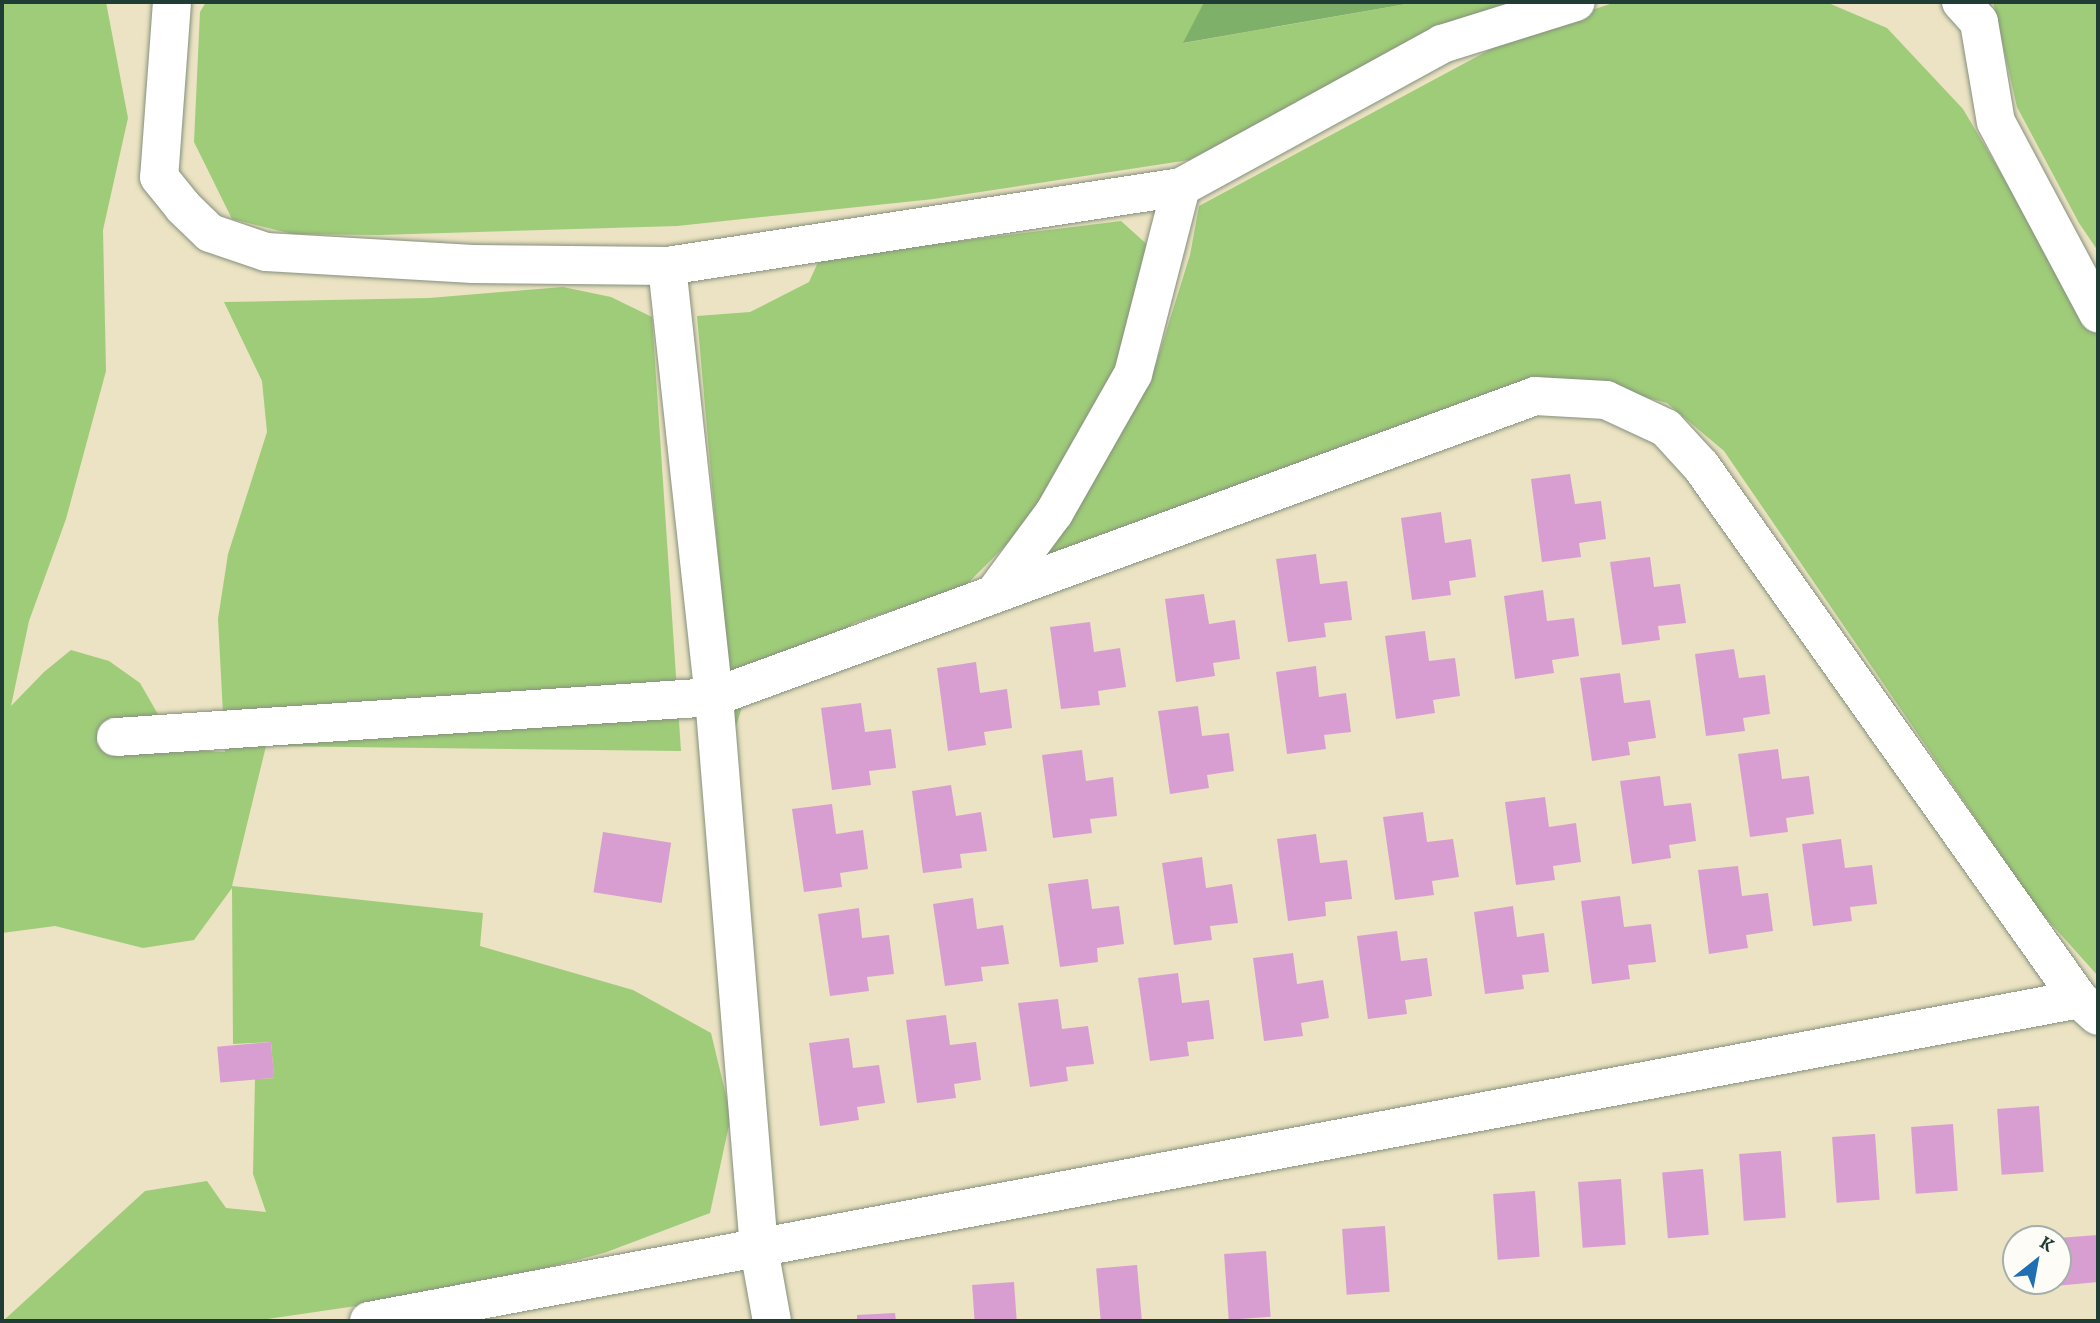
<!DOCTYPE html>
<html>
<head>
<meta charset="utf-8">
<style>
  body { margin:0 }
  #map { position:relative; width:2100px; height:1323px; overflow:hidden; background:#ebe3c3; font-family:Alegreya,serif }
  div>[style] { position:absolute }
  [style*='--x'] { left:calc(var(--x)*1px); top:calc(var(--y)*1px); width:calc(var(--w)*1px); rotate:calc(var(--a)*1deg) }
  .green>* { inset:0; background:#9fcc79 }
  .forest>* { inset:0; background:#7fb069 }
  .building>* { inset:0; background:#d89ed1; transform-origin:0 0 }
  .roads { filter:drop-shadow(0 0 2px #85907c) drop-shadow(0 0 2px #85907c) }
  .street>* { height:38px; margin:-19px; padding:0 19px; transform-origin:19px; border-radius:19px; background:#fff }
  span { translate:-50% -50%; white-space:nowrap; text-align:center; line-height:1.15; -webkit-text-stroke:5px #fdfcf7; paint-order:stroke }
  .frame { position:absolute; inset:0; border:4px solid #1f3d34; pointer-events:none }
  .north { position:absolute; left:2002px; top:1225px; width:70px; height:70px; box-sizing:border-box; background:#fdfcf7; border:2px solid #a4b0a9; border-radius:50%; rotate:31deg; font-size:19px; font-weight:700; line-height:28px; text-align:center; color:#1f3d34 }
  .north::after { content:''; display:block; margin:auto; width:24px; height:32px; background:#1f6fb2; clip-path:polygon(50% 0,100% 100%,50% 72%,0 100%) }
</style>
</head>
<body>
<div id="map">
  <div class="green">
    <div style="clip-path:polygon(2px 2px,106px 2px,128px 118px,103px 230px,106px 371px,66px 519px,29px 621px,11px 706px,44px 672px,71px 650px,109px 661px,140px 683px,178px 749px,225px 752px,218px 619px,228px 554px,267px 432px,262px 381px,224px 302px,429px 298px,563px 287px,611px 297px,652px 317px,681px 751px,266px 746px,232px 886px,483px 913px,480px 946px,633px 990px,711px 1033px,731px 1116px,710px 1213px,604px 1253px,451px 1292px,254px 1321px,3px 1321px,145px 1191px,207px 1181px,226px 1208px,266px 1212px,253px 1174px,255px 1079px,274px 1078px,271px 1042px,233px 1044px,232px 888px,194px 940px,143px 948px,55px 926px,2px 933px)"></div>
    <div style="clip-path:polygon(206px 2px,1204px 2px,1184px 43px,1418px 2px,1518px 2px,1317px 93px,1189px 160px,934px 199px,677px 226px,379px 235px,293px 234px,232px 219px,194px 142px,200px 12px)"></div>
    <div style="clip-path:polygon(1616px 2px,1826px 2px,1887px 28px,1963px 109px,2098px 337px,2098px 976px,2037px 908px,1724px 451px,1667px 403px,1602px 386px,1035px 563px,1156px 364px,1190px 255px,1199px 206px,1519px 34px)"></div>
    <div style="clip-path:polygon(1993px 2px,2098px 2px,2098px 251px,2079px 223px,2017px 107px)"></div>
    <div style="clip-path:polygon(1121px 221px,1151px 248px,1116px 372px,1028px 523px,963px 588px,854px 623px,742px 707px,734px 733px,697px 316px,750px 312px,809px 282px,820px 258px)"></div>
  </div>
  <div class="forest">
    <div style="clip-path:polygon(1204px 2px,1418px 2px,1183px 43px)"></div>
  </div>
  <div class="building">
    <div style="clip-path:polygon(1570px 474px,1575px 504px,1601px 501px,1606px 539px,1579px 543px,1581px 557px,1542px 562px,1531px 479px)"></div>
    <div style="clip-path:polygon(1441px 512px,1445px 543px,1471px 539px,1476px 577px,1449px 581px,1451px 595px,1412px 600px,1401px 518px)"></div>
    <div style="clip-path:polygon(1316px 554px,1320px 584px,1347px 581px,1352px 620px,1324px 623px,1326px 637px,1288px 642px,1276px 559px)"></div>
    <div style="clip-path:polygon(1650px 557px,1654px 587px,1680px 584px,1686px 623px,1658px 626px,1660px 640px,1622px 645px,1610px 562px)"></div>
    <div style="clip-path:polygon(1543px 590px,1547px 621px,1574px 618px,1579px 656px,1552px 660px,1554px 673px,1515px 679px,1504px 596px)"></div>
    <div style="clip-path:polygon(1204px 594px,1209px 624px,1235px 620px,1240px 659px,1213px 663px,1215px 676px,1176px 682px,1165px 599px)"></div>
    <div style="clip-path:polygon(1090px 622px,1094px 652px,1120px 648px,1126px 687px,1098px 691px,1100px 705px,1061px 709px,1050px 627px)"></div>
    <div style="clip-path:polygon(1425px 631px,1429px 661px,1455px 658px,1460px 696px,1433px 700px,1435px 713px,1396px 719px,1385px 636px)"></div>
    <div style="clip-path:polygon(1734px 649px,1739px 678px,1765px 675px,1770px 714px,1743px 718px,1745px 731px,1706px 736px,1695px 654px)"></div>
    <div style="clip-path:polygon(976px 662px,980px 693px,1007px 689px,1012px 728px,984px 732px,986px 745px,948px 751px,937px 668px)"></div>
    <div style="clip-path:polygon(1316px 666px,1319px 697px,1346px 693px,1351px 732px,1324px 735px,1326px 749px,1287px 754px,1276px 672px)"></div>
    <div style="clip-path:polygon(1620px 673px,1624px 703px,1650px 700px,1656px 738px,1628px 742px,1630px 755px,1592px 761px,1580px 678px)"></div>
    <div style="clip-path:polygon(861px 703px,865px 732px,891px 729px,896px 768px,869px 771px,871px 785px,832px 790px,821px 708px)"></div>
    <div style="clip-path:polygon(1198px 706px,1202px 736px,1229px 733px,1234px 771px,1207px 775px,1209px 788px,1170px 794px,1158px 711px)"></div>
    <div style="clip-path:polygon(1778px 749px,1782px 779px,1809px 776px,1814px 814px,1786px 818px,1788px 832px,1750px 837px,1738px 754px)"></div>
    <div style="clip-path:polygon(1082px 750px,1086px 781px,1113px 777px,1117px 816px,1090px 819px,1092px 833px,1053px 838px,1042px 755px)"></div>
    <div style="clip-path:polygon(1660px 776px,1664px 806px,1691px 803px,1696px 841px,1669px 845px,1671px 858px,1632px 864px,1620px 781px)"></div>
    <div style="clip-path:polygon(951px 785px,956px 816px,981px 812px,987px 851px,960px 854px,962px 868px,923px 873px,912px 791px)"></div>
    <div style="clip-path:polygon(1545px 797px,1549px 827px,1576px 823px,1581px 862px,1553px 866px,1555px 880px,1516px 885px,1505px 802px)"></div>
    <div style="clip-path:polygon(832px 804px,836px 834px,863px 830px,868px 869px,840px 873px,842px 887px,804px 892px,792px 809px)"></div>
    <div style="clip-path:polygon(1423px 812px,1427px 842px,1453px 839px,1459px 877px,1432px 881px,1434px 895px,1395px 900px,1383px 817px)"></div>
    <div style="left:603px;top:832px;width:69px;height:61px;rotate:9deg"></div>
    <div style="clip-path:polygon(1316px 834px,1320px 863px,1347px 860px,1352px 899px,1325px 902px,1326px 916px,1288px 921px,1277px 839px)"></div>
    <div style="clip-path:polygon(1841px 839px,1845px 868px,1872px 865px,1877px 904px,1850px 907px,1852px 921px,1813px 926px,1802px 844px)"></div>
    <div style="clip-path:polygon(1202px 857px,1206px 888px,1232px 884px,1238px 923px,1210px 926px,1212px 940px,1174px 945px,1162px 863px)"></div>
    <div style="clip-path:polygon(1738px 866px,1742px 896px,1768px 893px,1773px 931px,1746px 935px,1748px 948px,1709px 954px,1698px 870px)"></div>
    <div style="clip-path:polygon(1088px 879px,1092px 909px,1119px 906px,1124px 944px,1097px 948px,1098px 962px,1060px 967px,1048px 884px)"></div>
    <div style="clip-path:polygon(1620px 896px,1624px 927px,1651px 924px,1656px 962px,1628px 965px,1630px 979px,1592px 984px,1581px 901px)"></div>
    <div style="clip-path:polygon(973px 898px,977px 929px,1003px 925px,1009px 964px,981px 967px,983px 981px,945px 986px,933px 904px)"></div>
    <div style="clip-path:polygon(1513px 906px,1517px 937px,1544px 933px,1549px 972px,1522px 975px,1524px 989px,1485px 994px,1474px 912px)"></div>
    <div style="clip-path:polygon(859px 908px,862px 938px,889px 935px,894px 974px,867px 977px,869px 991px,830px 996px,818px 914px)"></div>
    <div style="clip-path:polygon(1397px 931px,1401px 961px,1427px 958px,1432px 996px,1405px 1000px,1407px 1014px,1368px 1019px,1357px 936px)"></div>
    <div style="clip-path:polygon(1293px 953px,1297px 984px,1323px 980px,1329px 1018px,1301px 1023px,1303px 1036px,1264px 1041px,1253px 958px)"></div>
    <div style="clip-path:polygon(1178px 973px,1182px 1003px,1209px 1000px,1214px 1039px,1187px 1042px,1189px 1056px,1150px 1061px,1138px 978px)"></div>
    <div style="clip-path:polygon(1058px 999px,1062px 1029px,1088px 1026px,1094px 1064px,1066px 1067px,1068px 1081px,1030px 1087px,1018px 1003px)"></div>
    <div style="clip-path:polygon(946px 1015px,950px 1045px,976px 1042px,981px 1080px,954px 1084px,956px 1098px,917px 1103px,906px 1020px)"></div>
    <div style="clip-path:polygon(849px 1038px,853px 1068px,879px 1065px,885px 1103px,857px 1107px,859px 1120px,820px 1126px,809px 1043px)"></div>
    <div style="left:271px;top:1042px;width:36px;height:54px;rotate:85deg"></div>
    <div style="left:2039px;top:1106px;width:66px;height:42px;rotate:86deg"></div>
    <div style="left:1953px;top:1124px;width:67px;height:42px;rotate:86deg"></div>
    <div style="left:1875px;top:1134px;width:66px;height:43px;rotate:86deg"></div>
    <div style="left:1781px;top:1151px;width:67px;height:42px;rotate:86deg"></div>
    <div style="left:1703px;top:1169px;width:66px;height:41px;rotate:85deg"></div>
    <div style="left:1621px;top:1179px;width:66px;height:43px;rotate:86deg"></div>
    <div style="left:1535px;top:1191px;width:66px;height:42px;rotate:86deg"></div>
    <div style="left:1385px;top:1226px;width:66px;height:43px;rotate:86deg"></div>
    <div style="clip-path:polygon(2098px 1235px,2098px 1282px,2055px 1286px,2058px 1238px)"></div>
    <div style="left:1266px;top:1251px;width:66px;height:42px;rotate:86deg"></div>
    <div style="left:1137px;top:1265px;width:56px;height:41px;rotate:85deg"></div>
    <div style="left:1014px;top:1282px;width:39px;height:42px;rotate:86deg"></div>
    <div style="clip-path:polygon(895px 1313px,896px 1321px,857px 1321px,857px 1315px)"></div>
  </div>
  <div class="roads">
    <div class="street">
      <div style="--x:172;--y:2;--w:175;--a:94.2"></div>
      <div style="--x:159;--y:177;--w:38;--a:51"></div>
      <div style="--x:183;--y:207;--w:37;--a:44"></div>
      <div style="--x:210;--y:233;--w:59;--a:18.7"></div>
      <div style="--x:266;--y:252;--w:207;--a:3.3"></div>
      <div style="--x:473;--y:264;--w:194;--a:0.6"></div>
      <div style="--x:667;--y:266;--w:520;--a:-8.74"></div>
      <div style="--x:1181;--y:187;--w:298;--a:-28.7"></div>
      <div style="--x:1442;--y:44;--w:140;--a:-17.4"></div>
      <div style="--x:1961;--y:2;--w:27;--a:48"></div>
      <div style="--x:1979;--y:22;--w:101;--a:80.4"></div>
      <div style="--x:1996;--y:122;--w:217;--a:61.9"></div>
      <div style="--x:667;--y:266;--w:434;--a:83.8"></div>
      <div style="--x:714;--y:697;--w:554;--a:85.34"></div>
      <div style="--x:759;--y:1249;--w:73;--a:79.8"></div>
      <div style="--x:994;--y:594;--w:101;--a:-53.5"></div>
      <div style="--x:1054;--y:513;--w:160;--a:-60.4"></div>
      <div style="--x:1133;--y:374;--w:193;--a:-75.6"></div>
      <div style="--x:116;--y:737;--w:599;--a:-3.83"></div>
      <div style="--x:714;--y:697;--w:874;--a:-20.13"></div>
      <div style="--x:1535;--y:396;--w:71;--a:3.2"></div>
      <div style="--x:1606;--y:400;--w:66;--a:25"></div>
      <div style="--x:1666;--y:428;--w:52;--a:47.4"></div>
      <div style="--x:1701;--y:466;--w:653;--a:54.66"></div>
      <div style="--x:2079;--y:999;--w:25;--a:42"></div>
      <div style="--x:369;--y:1321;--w:1740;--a:-10.66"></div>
    </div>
  </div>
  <div class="frame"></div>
  <div class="north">K</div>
</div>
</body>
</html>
